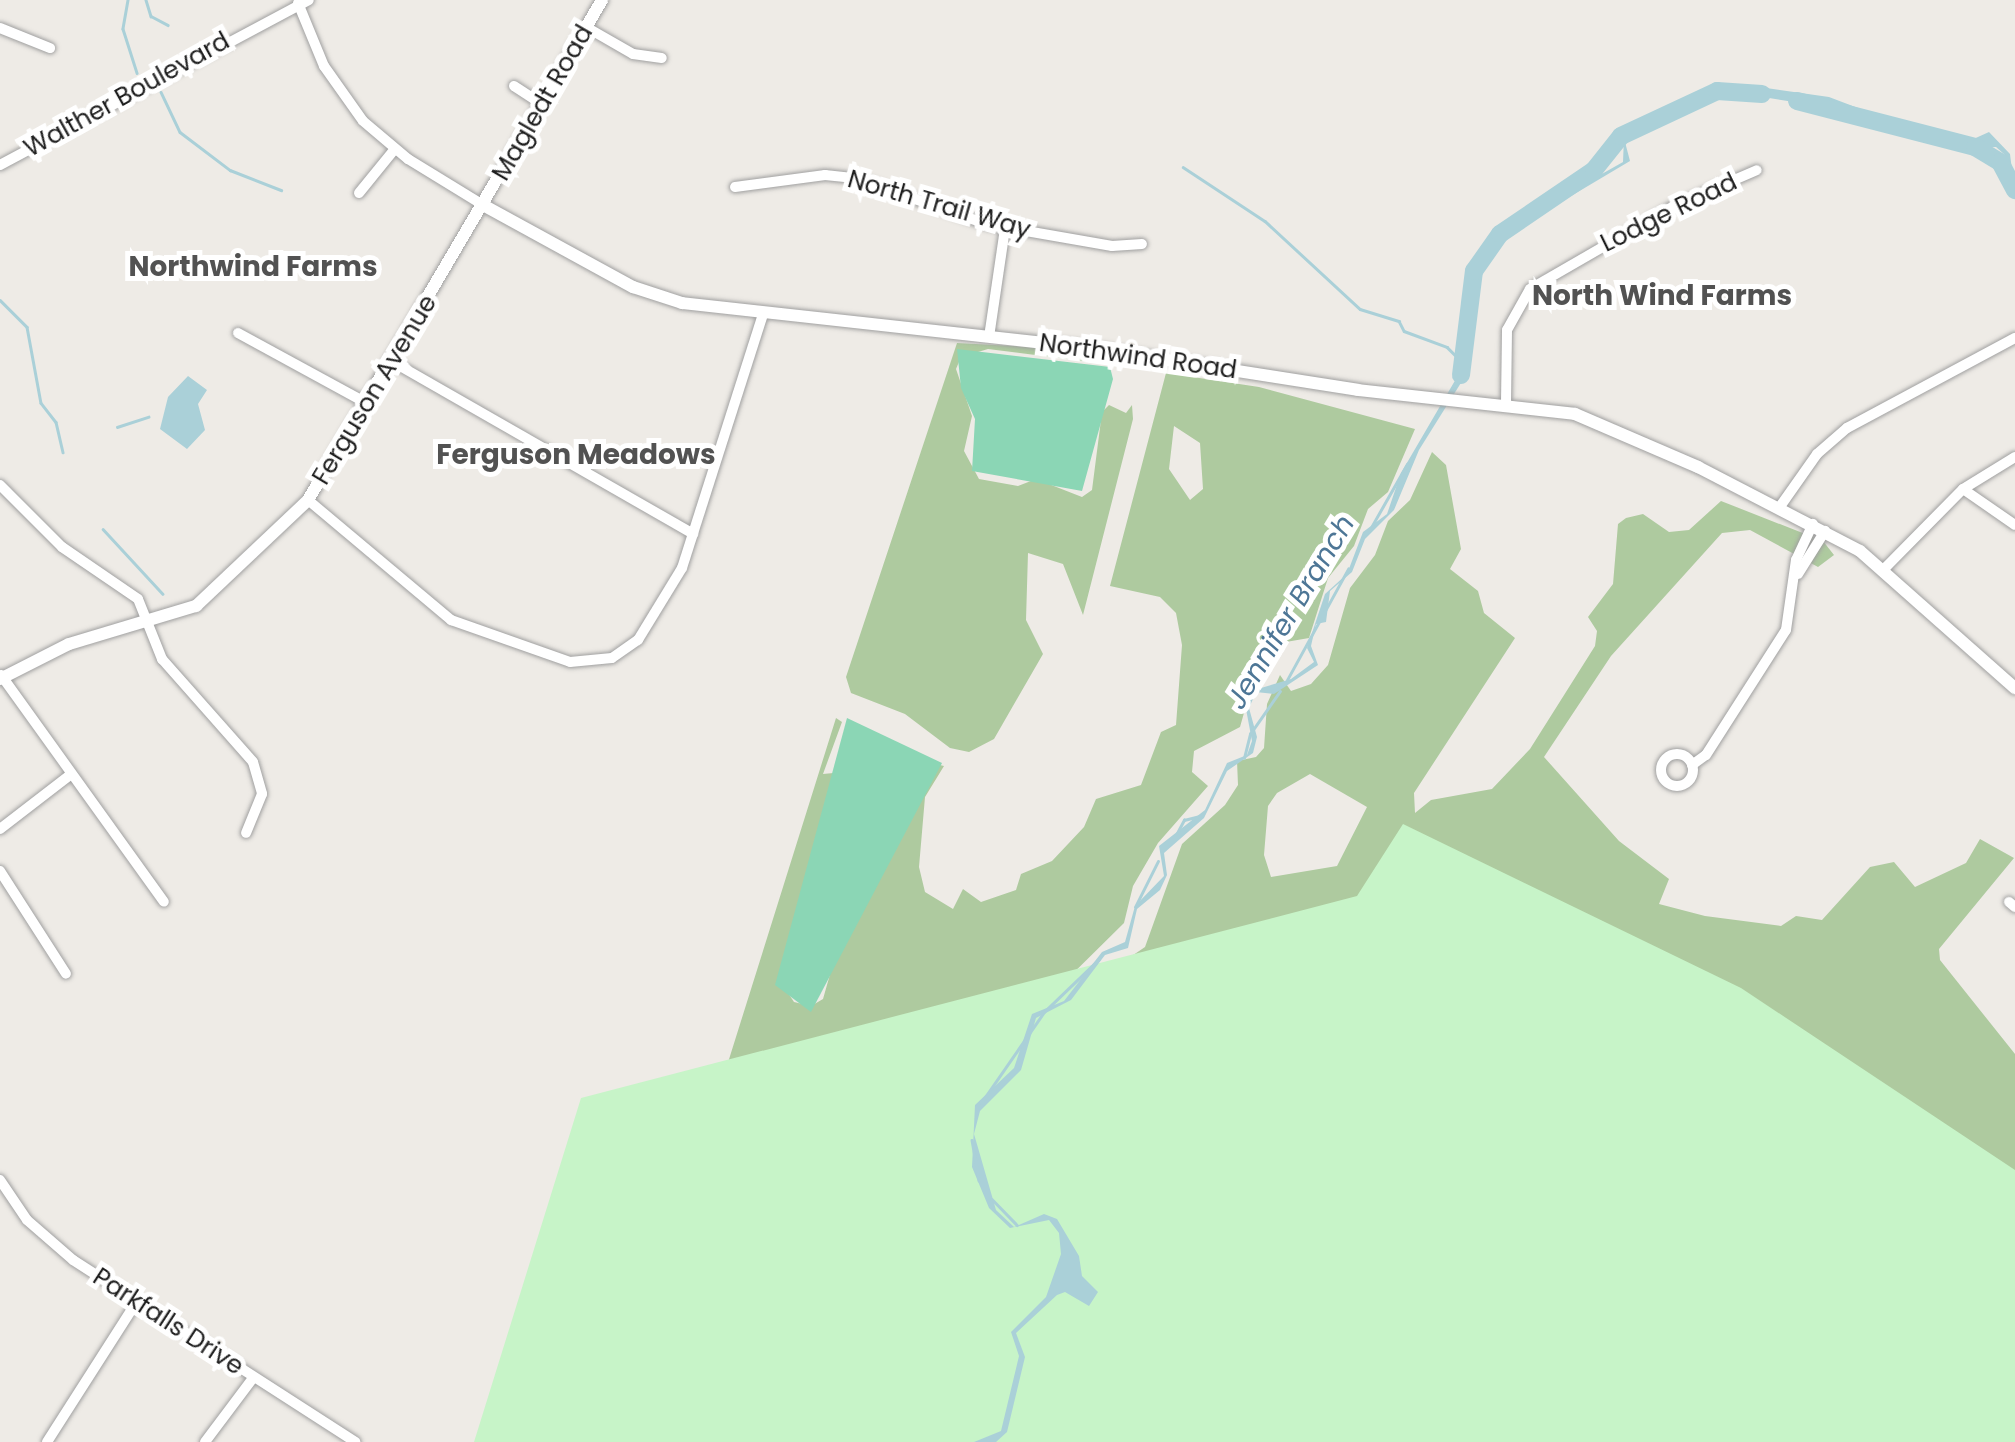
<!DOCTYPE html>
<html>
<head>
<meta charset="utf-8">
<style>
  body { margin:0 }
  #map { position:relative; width:2015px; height:1442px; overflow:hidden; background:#eeebe6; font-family:Poppins,sans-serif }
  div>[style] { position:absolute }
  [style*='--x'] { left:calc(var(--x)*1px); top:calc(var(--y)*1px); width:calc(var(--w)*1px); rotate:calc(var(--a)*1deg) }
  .forest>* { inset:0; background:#aeca9f }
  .park>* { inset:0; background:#c7f4c8 }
  .pitch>* { inset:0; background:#8bd6b5 }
  .water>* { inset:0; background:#aad0d8 }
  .stream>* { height:2.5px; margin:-1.25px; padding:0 1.25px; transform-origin:1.25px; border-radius:1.25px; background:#aad0d8 }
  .river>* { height:18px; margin:-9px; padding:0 9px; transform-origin:9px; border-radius:9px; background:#aad0d8 }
  .roads { filter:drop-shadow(0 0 2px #a0a0a0) drop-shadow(0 0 2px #a0a0a0) }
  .minor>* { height:10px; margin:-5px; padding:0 5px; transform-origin:5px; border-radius:5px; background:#fff }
  .minor>.ring { margin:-5px; padding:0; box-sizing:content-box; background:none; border:10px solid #fff; border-radius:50% }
  .tertiary>* { height:12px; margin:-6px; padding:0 6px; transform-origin:6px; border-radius:6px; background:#fff }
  span { translate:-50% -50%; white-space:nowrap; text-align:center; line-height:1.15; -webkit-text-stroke:10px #fff; paint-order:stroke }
  .street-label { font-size:25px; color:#1f1f1f }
  .neighbourhood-label { font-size:28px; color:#525252; font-weight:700 }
  .water-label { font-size:28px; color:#4d7696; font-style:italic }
</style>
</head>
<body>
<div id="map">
  <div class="forest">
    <div style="clip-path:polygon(957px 343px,1049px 348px,1129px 367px,988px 349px,961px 357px,956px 369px,972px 416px,964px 451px,979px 479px,1018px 486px,1036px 479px,1082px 497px,1092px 490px,1102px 412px,1109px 405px,1126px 413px,1132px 405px,1133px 419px,1083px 615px,1063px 564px,1028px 553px,1026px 620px,1043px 654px,994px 739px,969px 752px,950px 748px,905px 714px,851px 693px,846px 677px)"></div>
    <div style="clip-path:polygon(evenodd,1166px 373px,1259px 387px,1415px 429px,1388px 492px,1368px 509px,1354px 546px,1328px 578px,1309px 638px,1263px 646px,1240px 727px,1194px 751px,1192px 772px,1208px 786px,1158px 843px,1133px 886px,1124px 923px,1044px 1002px,956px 1442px,609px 1442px,836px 718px,842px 722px,823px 774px,844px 772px,786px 990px,794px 1002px,811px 1006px,823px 999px,850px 904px,915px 759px,944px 766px,925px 797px,919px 867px,925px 892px,953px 909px,963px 889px,981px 902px,1016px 890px,1021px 874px,1052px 861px,1084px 827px,1096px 799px,1141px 785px,1161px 732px,1176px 725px,1182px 645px,1176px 613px,1160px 597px,1110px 586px,1166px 373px,1174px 426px,1200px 443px,1203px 489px,1190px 500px,1169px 469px,1174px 426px)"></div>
    <div style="clip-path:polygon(evenodd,1432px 452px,1446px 465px,1461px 549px,1450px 569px,1478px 591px,1484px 613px,1515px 638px,1414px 793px,1415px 813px,1431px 800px,1492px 789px,1530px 749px,1595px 646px,1597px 631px,1588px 617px,1613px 584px,1618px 524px,1626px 518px,1643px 514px,1669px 532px,1689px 530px,1721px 501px,1823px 541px,1834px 555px,1818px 567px,1750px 530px,1722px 533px,1611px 656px,1544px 757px,1619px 841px,1669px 879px,1659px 904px,1705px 916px,1781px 926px,1796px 916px,1822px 920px,1870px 867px,1894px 862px,1915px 887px,1966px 863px,1980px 839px,2014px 858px,1939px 949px,1940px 960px,2015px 1054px,2015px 1183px,1117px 966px,1145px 947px,1182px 844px,1225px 805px,1238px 785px,1237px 761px,1256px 757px,1264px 748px,1267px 704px,1280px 675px,1291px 691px,1311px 684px,1328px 665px,1350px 588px,1375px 555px,1388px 521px,1410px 500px,1432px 452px,1310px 774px,1367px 807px,1337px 866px,1271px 877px,1264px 855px,1268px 806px,1277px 793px,1310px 774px)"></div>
  </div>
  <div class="park">
    <div style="clip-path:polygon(1403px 824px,1741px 988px,2015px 1170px,2015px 1442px,474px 1442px,581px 1098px,1357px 896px)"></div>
  </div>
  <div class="pitch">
    <div style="clip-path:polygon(957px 349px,1110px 367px,1113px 379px,1082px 491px,972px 471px,975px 419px,961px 388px)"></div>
    <div style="clip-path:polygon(847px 718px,942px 763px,811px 1012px,775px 985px)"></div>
  </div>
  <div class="water">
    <div style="clip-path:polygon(1739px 84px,1829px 97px,1958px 146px,1989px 132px,2010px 154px,2015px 194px,2005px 155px,1996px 147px,1953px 149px,1832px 108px,1731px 92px,1693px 111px,1633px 130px,1625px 142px,1630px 161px,1497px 240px,1472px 276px,1475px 313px,1464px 378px,1419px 450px,1394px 510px,1365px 539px,1352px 572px,1330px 591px,1326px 622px,1316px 624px,1311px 646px,1318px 665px,1274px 694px,1256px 692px,1249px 708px,1257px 737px,1253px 753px,1227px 771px,1204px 818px,1164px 853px,1167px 875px,1160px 890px,1137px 909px,1128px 948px,1105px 955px,1071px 1000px,1036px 1018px,1021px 1070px,980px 1111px,974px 1134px,996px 1210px,1014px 1227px,1044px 1214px,1057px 1219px,1079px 1256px,1082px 1276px,1098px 1292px,1089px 1306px,1065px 1292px,1057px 1295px,1016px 1333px,1025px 1357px,1007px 1432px,996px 1442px,974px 1442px,1001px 1431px,1019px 1356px,1011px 1332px,1046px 1297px,1061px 1254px,1059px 1233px,1049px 1220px,1010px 1228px,989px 1208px,972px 1167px,975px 1105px,1014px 1068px,1032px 1014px,1064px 1001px,1102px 952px,1125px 942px,1135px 906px,1164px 876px,1159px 846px,1205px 810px,1227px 763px,1247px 755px,1252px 741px,1246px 709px,1251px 691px,1291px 679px,1314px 662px,1307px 648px,1325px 594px,1347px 574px,1363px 532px,1387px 514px,1401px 473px,1460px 372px,1472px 314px,1470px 274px,1476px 260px,1510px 226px,1623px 162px,1624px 137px,1639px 122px,1672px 115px)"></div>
    <div style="clip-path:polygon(188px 376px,207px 390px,198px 404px,205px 430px,187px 449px,160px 429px,168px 397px)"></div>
  </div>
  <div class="stream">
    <div style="--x:128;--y:0;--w:29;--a:100"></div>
    <div style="--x:123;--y:29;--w:46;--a:72.3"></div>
    <div style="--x:146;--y:0;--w:17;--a:73"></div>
    <div style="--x:151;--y:16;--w:19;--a:28"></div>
    <div style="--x:161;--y:92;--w:44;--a:64.6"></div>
    <div style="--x:180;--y:132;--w:63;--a:37.2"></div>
    <div style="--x:230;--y:170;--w:55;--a:21.4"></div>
    <div style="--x:1183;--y:167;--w:98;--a:33.4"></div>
    <div style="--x:1265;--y:221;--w:129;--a:42.8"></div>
    <div style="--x:1360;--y:309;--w:41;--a:17.1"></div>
    <div style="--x:1399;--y:321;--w:11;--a:63"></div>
    <div style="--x:1404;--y:331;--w:46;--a:20.4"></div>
    <div style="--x:1447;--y:347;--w:23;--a:45"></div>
    <div style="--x:0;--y:300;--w:38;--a:45"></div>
    <div style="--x:27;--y:327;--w:77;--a:79.6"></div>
    <div style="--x:41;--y:403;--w:24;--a:52"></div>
    <div style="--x:56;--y:422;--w:31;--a:77"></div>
    <div style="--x:117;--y:427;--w:33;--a:-18"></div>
    <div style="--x:103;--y:529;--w:88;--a:47.3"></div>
    <div style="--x:1369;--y:531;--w:77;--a:-60.4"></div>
    <div style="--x:1287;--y:680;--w:127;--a:-61.2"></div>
    <div style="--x:1244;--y:758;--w:25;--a:-76"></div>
    <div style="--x:1250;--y:734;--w:52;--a:-55.1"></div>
    <div style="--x:1177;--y:833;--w:15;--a:-62"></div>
    <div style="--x:1184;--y:820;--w:16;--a:-14"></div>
    <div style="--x:1135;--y:907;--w:51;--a:-63.4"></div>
    <div style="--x:981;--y:1103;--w:111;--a:-55.3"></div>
    <div style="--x:1044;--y:1012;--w:76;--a:-43.9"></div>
    <div style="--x:972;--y:1140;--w:41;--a:80.1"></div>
    <div style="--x:992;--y:1199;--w:36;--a:46"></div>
  </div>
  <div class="river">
    <div style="--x:1797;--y:101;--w:184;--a:14.5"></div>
    <div style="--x:1975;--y:147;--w:29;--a:31"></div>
    <div style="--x:2000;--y:162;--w:32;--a:62"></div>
    <div style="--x:1461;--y:375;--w:105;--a:-82.9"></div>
    <div style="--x:1474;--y:271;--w:45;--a:-54.9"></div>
    <div style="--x:1500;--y:234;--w:114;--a:-34.2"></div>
    <div style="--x:1594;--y:170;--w:43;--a:-51.5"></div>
    <div style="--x:1621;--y:136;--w:106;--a:-25.1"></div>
    <div style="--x:1717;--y:91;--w:45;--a:3.8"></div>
  </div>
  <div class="roads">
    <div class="minor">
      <div style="--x:298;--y:3;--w:68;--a:67.6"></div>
      <div style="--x:324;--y:66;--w:67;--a:54.7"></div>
      <div style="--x:363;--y:121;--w:59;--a:40.2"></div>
      <div style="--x:408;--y:159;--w:88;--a:31.5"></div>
      <div style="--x:586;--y:27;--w:54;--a:29.9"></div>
      <div style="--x:633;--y:54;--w:29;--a:8"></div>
      <div style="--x:0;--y:28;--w:54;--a:21.8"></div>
      <div style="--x:514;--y:86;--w:33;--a:33"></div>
      <div style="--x:0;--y:165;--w:350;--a:-28.1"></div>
      <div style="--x:735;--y:187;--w:91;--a:-7.6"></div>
      <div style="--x:825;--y:175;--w:30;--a:6"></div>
      <div style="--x:855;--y:178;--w:139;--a:19.3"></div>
      <div style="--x:986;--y:224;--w:128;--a:9.9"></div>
      <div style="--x:1112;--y:246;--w:30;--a:-4"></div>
      <div style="--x:359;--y:193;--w:55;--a:-50.9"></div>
      <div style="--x:238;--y:333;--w:148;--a:28.6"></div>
      <div style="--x:989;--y:337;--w:110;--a:-81.6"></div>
      <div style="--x:393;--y:362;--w:346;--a:29.8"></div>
      <div style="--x:1506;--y:403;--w:73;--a:-89.2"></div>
      <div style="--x:1507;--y:330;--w:47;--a:-60.7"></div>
      <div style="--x:1530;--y:289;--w:166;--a:-30"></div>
      <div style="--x:1674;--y:206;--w:90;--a:-23.4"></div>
      <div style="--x:0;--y:485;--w:88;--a:45"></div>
      <div style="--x:62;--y:547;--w:92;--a:34.4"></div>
      <div style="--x:138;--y:599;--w:65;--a:68.2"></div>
      <div style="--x:162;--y:659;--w:137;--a:48.5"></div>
      <div style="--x:253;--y:762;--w:33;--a:74"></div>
      <div style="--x:262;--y:794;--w:42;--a:112.3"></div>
      <div style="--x:1963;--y:489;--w:63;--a:34.7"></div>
      <div style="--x:308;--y:500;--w:187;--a:40"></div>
      <div style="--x:451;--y:620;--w:126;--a:19.4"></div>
      <div style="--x:570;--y:662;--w:42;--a:-5.4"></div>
      <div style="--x:612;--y:658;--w:32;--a:-35"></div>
      <div style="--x:638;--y:640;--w:84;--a:-58.6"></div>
      <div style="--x:682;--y:568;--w:267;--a:-72.3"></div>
      <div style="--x:1779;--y:508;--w:66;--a:-54.9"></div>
      <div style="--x:1817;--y:454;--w:40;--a:-41"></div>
      <div style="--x:1847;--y:428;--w:191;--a:-28.2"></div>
      <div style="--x:1885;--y:568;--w:111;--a:-45.4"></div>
      <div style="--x:1963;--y:489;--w:61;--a:-31.6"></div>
      <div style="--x:1798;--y:574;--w:51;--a:-57.9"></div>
      <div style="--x:1;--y:675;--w:279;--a:54.3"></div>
      <div class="ring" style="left:1661px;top:754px;width:22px;height:22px"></div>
      <div style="--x:1692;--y:765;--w:17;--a:-36"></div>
      <div style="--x:1706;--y:755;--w:148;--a:-57.4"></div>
      <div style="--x:1786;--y:630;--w:71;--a:-81.9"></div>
      <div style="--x:1796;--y:560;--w:40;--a:-65"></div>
      <div style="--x:0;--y:829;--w:88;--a:-37.6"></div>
      <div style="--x:0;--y:871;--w:122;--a:57.3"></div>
      <div style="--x:2009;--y:902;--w:8;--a:40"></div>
      <div style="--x:0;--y:1180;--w:48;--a:56"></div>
      <div style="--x:27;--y:1220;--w:61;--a:41"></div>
      <div style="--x:73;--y:1260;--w:336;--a:32.8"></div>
      <div style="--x:47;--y:1442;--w:167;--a:-57.4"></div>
      <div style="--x:205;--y:1442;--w:80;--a:-53.1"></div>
    </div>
    <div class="tertiary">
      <div style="--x:483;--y:205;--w:171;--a:28.7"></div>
      <div style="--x:633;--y:287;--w:52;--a:18.1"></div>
      <div style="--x:682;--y:303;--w:411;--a:6.3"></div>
      <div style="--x:1091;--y:348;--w:270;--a:8.9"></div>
      <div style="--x:1358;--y:390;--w:218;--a:6.3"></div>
      <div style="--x:1575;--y:414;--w:134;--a:23.3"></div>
      <div style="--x:1698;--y:467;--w:182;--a:27.4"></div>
      <div style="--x:1860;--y:551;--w:207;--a:41.5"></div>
      <div style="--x:0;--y:679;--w:77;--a:-26.9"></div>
      <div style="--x:69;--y:644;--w:133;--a:-16.7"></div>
      <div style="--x:196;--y:606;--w:154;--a:-43.4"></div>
      <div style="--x:308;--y:500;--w:580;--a:-59.54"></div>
    </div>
  </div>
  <div class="street-label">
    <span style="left:127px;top:95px;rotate:-29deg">Walther Boulevard</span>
    <span style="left:543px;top:103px;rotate:-60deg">Magledt Road</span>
    <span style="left:939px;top:205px;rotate:16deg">North Trail Way</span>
    <span style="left:1669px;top:213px;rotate:-26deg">Lodge Road</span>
    <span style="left:1138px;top:357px;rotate:8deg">Northwind Road</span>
    <span style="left:375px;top:390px;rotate:-59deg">Ferguson Avenue</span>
    <span style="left:168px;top:1322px;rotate:33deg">Parkfalls Drive</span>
  </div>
  <div class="neighbourhood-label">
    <span style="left:253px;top:267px">Northwind Farms</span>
    <span style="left:1662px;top:296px">North Wind Farms</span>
    <span style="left:576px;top:455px">Ferguson Meadows</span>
  </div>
  <div class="water-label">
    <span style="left:1291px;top:612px;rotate:-59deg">Jennifer Branch</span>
  </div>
</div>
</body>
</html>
